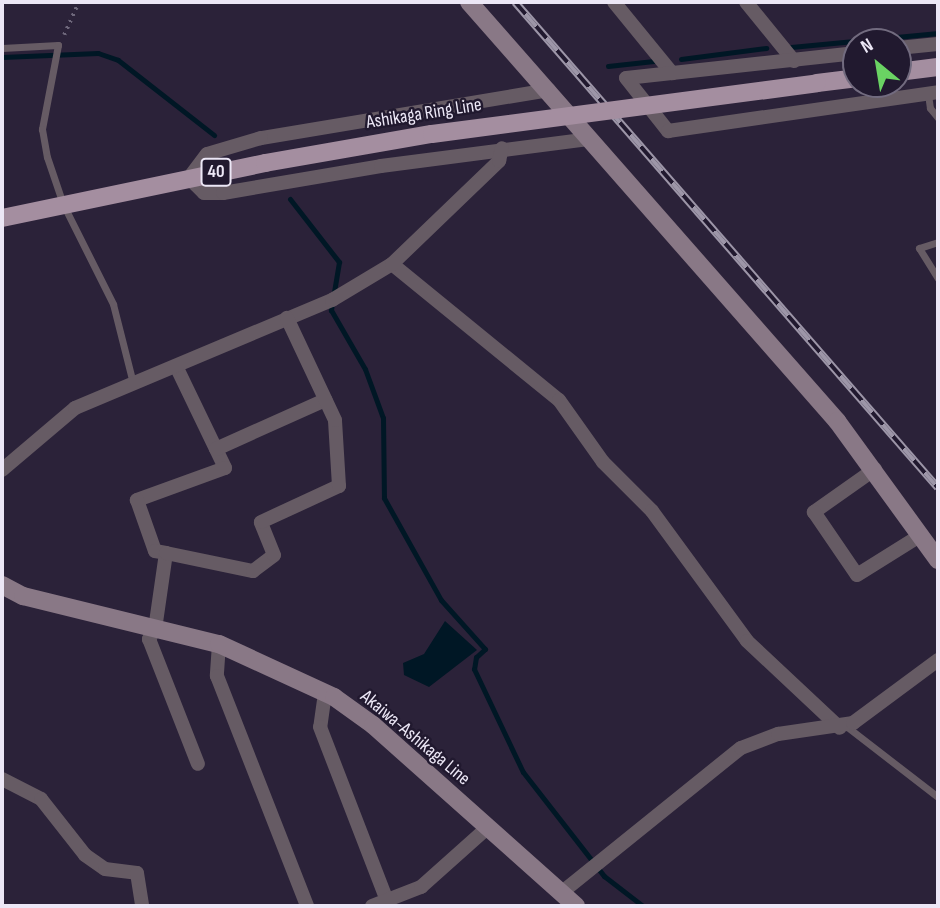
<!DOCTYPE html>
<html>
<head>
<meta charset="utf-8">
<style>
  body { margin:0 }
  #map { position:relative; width:940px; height:908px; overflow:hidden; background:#2b2239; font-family:"Sofia Sans Condensed",sans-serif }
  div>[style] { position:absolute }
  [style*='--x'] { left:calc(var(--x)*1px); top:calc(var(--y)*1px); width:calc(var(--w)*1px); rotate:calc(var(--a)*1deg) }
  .water>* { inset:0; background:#001725 }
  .stream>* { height:5px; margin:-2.5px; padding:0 2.5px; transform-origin:2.5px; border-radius:2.5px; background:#001725 }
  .path>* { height:3.5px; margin-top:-1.75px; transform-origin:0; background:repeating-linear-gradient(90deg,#6e677b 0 2px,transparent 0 7px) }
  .lane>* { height:7px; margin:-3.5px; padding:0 3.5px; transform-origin:3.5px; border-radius:3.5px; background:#665b64 }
  .street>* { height:14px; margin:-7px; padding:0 7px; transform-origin:7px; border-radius:7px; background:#665b64 }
  .secondary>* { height:18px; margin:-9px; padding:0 9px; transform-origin:9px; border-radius:9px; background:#897886 }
  .primary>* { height:18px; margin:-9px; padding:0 9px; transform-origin:9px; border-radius:9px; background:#a48ea0 }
  .rail>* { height:8px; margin-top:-4px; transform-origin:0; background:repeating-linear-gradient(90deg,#21192f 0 16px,#9d96a8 0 32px); box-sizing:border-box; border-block:2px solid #9d96a8 }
  .primary-bridge>* { height:18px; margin:-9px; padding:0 9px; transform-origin:9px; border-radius:9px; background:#a48ea0 }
  span { translate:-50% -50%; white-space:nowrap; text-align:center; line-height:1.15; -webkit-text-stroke:5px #21192f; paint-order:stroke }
  .shield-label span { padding:2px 5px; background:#21192f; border:2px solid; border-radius:5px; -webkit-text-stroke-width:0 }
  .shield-label { font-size:18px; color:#ece7f6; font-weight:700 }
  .street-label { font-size:19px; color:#ece7f6 }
  .frame { position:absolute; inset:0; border:4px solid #ece7f6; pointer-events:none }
  .north { position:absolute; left:842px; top:28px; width:70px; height:70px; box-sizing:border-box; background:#21192f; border:2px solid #726b7f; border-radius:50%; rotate:330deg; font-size:19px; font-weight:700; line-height:28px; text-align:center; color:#ece7f6 }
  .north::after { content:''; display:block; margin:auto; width:24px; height:32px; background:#6ad363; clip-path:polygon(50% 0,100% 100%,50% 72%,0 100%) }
</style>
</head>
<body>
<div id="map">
  <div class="water">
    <div style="clip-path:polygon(445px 621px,477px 650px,429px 687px,404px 675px,403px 663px,424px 654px)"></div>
  </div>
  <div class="stream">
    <div style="--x:791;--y:47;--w:148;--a:-5.4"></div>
    <div style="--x:2;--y:57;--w:96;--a:-2.4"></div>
    <div style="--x:98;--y:53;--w:21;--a:19"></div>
    <div style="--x:118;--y:60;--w:122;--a:38"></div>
    <div style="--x:681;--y:59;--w:86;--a:-7.4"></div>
    <div style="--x:608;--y:66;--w:46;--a:-6.2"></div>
    <div style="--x:290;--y:199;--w:80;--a:52.1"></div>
    <div style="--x:339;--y:262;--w:49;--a:99.5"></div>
    <div style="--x:331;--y:310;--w:68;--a:60"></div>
    <div style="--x:365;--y:369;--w:52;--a:69.8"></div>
    <div style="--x:383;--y:418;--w:80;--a:89.3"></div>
    <div style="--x:384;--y:498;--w:117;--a:60.8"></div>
    <div style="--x:441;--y:600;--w:66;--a:48.1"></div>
    <div style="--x:485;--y:649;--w:12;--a:138"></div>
    <div style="--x:476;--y:657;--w:12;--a:99"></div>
    <div style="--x:474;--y:669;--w:114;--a:64.6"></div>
    <div style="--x:523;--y:772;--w:132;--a:52.1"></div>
    <div style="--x:604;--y:876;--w:49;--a:37.6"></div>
  </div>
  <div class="path">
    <div style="--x:64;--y:35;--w:36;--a:-66"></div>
  </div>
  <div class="lane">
    <div style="--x:2;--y:48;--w:56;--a:-3.1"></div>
    <div style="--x:58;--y:45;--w:86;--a:100.8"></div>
    <div style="--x:42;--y:129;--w:28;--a:80"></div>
    <div style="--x:47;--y:157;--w:50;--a:71.2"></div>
    <div style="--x:63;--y:204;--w:112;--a:63.4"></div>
    <div style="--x:113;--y:304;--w:81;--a:75.8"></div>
    <div style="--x:928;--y:94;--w:14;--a:82"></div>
    <div style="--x:930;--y:108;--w:13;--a:51"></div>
    <div style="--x:938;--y:242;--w:20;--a:162"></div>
    <div style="--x:919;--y:248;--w:36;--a:58"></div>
    <div style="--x:846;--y:726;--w:116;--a:37.7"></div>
  </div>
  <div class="street">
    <div style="--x:614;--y:2;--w:92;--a:50.8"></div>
    <div style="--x:746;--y:2;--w:76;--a:50.9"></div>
    <div style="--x:898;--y:48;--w:40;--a:-5.7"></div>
    <div style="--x:856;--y:53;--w:231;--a:173.8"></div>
    <div style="--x:626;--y:78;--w:68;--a:51.6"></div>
    <div style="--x:668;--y:131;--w:273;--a:-8.2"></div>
    <div style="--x:549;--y:90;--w:292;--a:170.5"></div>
    <div style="--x:261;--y:138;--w:56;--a:163.5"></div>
    <div style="--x:207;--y:154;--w:30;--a:127"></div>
    <div style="--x:189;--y:178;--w:21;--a:45"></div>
    <div style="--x:204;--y:193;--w:19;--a:0"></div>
    <div style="--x:223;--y:193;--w:160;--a:-9.7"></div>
    <div style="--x:381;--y:166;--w:211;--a:-7.4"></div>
    <div style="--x:392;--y:264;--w:215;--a:39.2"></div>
    <div style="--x:559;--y:400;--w:76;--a:54.6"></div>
    <div style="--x:603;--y:462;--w:69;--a:45"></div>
    <div style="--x:652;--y:511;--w:161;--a:53.8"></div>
    <div style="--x:747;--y:641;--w:127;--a:43.1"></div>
    <div style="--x:176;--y:366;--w:113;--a:64.3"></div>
    <div style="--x:225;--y:468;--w:94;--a:160"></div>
    <div style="--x:137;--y:500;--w:54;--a:70.6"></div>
    <div style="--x:155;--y:551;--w:11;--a:10"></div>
    <div style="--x:166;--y:553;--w:77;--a:98.2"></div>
    <div style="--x:155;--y:629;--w:12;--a:121"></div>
    <div style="--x:149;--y:639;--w:134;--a:68.6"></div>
    <div style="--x:216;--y:449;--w:120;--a:-24.2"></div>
    <div style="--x:875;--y:469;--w:75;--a:144.8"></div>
    <div style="--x:814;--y:512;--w:76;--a:55.7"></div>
    <div style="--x:857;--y:575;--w:75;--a:-32"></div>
    <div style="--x:2;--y:470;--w:96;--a:-40.3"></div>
    <div style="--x:75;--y:408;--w:279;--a:-22.8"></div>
    <div style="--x:332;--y:300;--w:70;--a:-31"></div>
    <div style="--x:392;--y:264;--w:149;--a:-43.9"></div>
    <div style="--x:499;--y:161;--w:13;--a:-77"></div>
    <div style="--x:166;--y:553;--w:89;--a:11.7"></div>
    <div style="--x:253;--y:571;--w:26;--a:-37"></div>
    <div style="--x:274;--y:555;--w:35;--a:-112"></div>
    <div style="--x:261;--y:522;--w:86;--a:-24.8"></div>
    <div style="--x:339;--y:486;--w:66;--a:-93.5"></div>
    <div style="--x:335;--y:420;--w:113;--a:-115.2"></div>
    <div style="--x:219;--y:644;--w:32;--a:94"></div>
    <div style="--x:217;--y:676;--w:247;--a:68.6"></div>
    <div style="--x:325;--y:693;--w:34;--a:98"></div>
    <div style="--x:320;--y:727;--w:186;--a:68.9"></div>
    <div style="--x:2;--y:779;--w:44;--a:27.1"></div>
    <div style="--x:41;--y:799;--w:71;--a:51.8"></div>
    <div style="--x:85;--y:855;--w:24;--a:35"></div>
    <div style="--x:105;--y:869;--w:32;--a:7"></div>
    <div style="--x:137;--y:873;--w:33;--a:81"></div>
    <div style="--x:561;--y:893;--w:231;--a:-38.9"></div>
    <div style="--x:741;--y:748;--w:40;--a:-21"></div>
    <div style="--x:778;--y:734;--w:76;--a:-8.3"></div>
    <div style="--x:853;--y:723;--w:106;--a:-36.5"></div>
    <div style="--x:372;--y:906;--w:53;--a:-21.2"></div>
    <div style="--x:421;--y:887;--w:89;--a:-41.8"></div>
  </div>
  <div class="secondary">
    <div style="--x:469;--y:2;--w:558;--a:48.71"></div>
    <div style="--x:837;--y:421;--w:172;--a:54"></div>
    <div style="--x:2;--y:585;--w:24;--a:28"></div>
    <div style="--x:23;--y:596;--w:202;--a:13.8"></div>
    <div style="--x:219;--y:644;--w:127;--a:24.7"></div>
    <div style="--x:334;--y:697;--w:48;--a:35.7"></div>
    <div style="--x:373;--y:725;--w:272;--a:41.7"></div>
  </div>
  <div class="primary">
    <div style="--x:898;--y:72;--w:40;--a:-7.1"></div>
    <div style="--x:817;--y:83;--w:39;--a:-7"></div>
    <div style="--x:2;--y:218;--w:269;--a:-11.8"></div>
    <div style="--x:265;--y:163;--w:169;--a:-9.9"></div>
  </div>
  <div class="rail">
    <div style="--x:515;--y:2;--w:644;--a:48.96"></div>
  </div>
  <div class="primary-bridge">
    <div style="--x:432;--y:134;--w:388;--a:-7.5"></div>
  </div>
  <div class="shield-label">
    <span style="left:216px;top:172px">40</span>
  </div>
  <div class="street-label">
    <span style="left:424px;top:114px;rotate:-9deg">Ashikaga Ring Line</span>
    <span style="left:415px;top:738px;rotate:40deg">Akaiwa-Ashikaga Line</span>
  </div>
  <div class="frame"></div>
  <div class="north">N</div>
</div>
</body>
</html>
